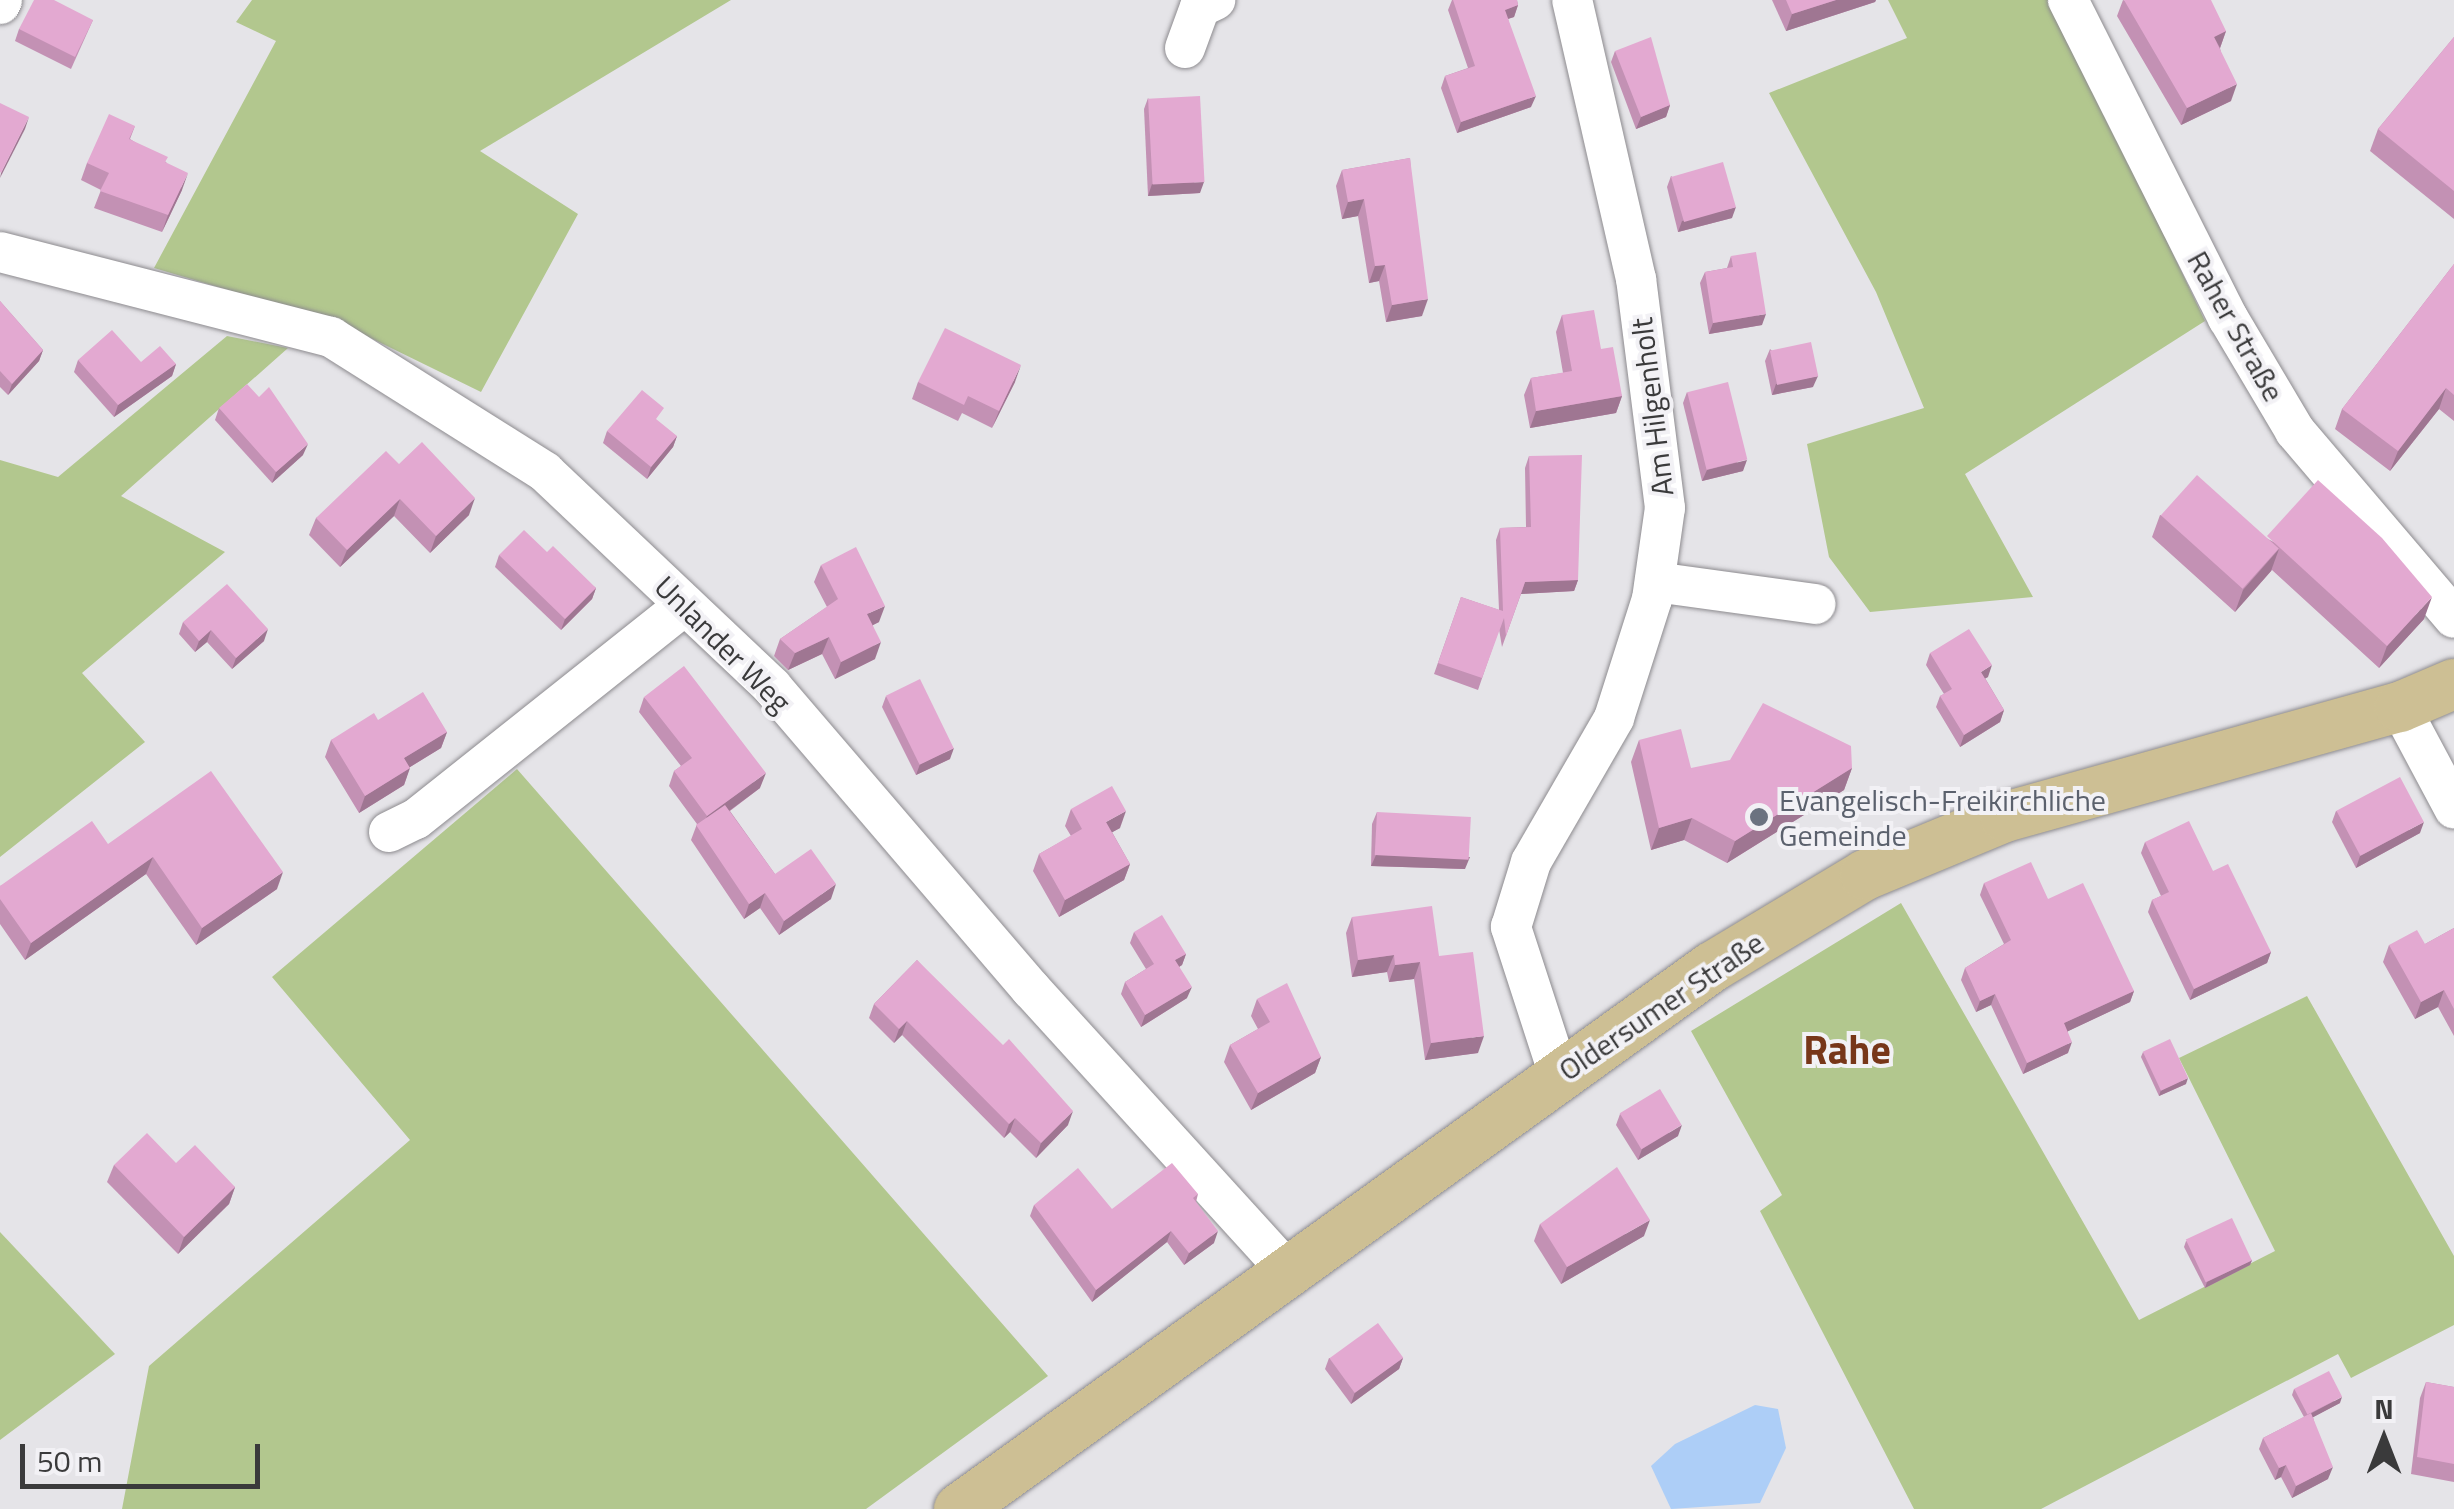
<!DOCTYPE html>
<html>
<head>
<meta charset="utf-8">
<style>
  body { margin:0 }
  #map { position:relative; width:2454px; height:1509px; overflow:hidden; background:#e5e4e8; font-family:"Titillium Web",sans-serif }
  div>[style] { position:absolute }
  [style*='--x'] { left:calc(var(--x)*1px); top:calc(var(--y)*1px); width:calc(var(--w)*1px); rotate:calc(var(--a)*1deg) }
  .green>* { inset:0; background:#b2c78e }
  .water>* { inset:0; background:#adcef7 }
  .roads { filter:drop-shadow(0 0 2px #8d8b8f) drop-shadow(0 0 2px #8d8b8f) }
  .minor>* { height:40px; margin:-20px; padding:0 20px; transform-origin:20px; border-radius:20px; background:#fff }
  .major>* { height:50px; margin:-25px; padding:0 25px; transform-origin:25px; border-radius:25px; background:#cdbf94 }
  .wall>* { inset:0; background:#c391b4 }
  .shaded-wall>* { inset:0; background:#9f7692 }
  .building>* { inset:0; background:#e3a9d1; transform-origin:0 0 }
  .dots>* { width:28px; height:28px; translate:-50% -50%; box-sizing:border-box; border:5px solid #f2f1f5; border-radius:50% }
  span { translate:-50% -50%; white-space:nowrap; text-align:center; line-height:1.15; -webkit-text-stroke:8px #f2f1f5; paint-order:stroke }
  .street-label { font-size:30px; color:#3a3a3b }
  .worship-label { font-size:30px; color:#5b616d }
  .left { translate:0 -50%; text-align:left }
  .district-label { font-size:40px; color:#773619; font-weight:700 }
  .north { position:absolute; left:2334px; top:1389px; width:100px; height:100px; -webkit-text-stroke:8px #f2f1f5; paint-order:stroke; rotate:0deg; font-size:28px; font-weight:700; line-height:40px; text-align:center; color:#3a3a3b }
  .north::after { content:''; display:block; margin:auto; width:35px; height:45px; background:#3a3a3b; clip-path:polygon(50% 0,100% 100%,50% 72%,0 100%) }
  .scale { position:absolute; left:20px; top:1444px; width:240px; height:45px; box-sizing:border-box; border:5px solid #3a3a3b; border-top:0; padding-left:12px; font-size:30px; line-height:35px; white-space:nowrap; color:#3a3a3b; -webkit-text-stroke:8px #f2f1f5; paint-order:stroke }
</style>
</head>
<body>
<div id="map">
  <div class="green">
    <div style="clip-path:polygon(252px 0,731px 0,480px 151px,578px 214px,481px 392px,340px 323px,154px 268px,276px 41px,236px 22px)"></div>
    <div style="clip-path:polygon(1888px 0,2052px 0,2205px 321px,1965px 474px,2033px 597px,1870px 612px,1829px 557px,1807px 444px,1924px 408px,1876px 292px,1769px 93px,1907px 38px)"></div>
    <div style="clip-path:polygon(227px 336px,288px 348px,121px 496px,225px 552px,82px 673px,145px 742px,0 857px,0 460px,58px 477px)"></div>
    <div style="clip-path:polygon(517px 769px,1048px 1376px,866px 1509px,122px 1509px,149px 1366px,410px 1140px,272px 977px)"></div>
    <div style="clip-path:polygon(1901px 903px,2139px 1320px,2275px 1251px,2179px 1058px,2307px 996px,2454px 1256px,2454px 1325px,2351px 1378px,2338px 1354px,2041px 1509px,1914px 1509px,1760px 1211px,1782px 1195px,1691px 1031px)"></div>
    <div style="clip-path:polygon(0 1232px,115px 1354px,0 1440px)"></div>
  </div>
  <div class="water">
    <div style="clip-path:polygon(1755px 1405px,1778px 1409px,1786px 1448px,1760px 1503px,1671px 1509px,1651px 1466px,1675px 1444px)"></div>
  </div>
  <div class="roads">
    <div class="minor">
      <div style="--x:2068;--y:0;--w:356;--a:63.3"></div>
      <div style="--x:2228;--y:318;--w:131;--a:59.3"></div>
      <div style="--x:2295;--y:431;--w:245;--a:49.6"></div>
      <div style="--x:0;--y:4;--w:4;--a:-63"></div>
      <div style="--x:1185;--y:48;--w:44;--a:-69.9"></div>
      <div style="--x:1200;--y:7;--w:17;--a:-25"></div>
      <div style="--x:0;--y:252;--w:342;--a:14.4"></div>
      <div style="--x:331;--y:337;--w:253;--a:32.2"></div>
      <div style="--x:545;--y:472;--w:313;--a:43.4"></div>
      <div style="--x:772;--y:687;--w:398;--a:49.4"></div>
      <div style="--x:1031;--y:989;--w:380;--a:47.7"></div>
      <div style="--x:1655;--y:582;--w:162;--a:7.8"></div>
      <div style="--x:2400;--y:707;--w:115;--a:61.9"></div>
      <div style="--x:389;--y:832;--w:30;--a:-26"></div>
      <div style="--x:416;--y:819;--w:344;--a:-38.5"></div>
      <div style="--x:1559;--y:1075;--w:156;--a:-108"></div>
      <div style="--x:1511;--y:927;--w:68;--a:-72.9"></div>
      <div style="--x:1531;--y:862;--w:166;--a:-60"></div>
      <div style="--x:1614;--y:718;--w:125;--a:-72.3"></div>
      <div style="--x:1652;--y:599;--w:92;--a:-81.9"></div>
      <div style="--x:1665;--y:508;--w:231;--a:-97.2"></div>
      <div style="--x:1636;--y:279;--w:286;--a:-102.9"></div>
    </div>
    <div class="major">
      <div style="--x:959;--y:1509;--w:928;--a:-35.75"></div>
      <div style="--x:1712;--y:967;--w:179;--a:-31"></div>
      <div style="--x:1865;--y:875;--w:152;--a:-22.5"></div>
      <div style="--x:2005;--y:817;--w:410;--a:-15.6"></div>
      <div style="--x:2400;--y:707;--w:59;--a:-23.1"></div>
    </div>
  </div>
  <div class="wall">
    <div style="clip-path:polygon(1452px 0,1517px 0,1518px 5px,1514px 17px,1508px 19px,1531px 107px,1457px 133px,1441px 88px,1445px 76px,1468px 68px,1448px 10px)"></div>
    <div style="clip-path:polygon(1772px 0,1876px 0,1875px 2px,1786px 31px)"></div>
    <div style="clip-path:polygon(2123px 0,2226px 31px,2220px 48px,2231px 101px,2181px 125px,2117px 16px)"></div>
    <div style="clip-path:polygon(93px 20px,71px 69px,15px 41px,19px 29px)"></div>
    <div style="clip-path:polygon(2454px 37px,2454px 219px,2370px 151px,2378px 129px)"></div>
    <div style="clip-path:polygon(1615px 51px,1670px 105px,1666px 117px,1636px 129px,1611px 62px)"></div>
    <div style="clip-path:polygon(1148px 98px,1200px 193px,1148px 196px,1144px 109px)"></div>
    <div style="clip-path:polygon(135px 126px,130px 139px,166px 162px,182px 190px,162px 232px,94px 208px,101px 190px,81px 180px,87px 163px)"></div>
    <div style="clip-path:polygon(1410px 158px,1422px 316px,1386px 322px,1379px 281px,1369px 283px,1358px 216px,1342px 219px,1336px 186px,1342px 170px)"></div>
    <div style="clip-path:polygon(1671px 176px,1732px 218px,1678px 232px,1667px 187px)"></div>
    <div style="clip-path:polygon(1731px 256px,1762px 325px,1709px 334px,1700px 283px,1705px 272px,1727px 268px)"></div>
    <div style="clip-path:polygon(2454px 264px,2454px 421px,2439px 409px,2390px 471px,2335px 429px,2342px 409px)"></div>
    <div style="clip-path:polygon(0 301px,43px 350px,39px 361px,8px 395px,0 387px)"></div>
    <div style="clip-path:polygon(1562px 315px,1601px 349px,1622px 396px,1616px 413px,1530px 428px,1524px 395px,1531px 378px,1563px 373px,1556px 332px)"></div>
    <div style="clip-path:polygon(1770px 349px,1813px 387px,1772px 395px,1765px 361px)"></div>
    <div style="clip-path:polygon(78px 360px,141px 362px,176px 364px,172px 376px,114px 417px,74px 372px)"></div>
    <div style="clip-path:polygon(918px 382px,1015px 382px,992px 428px,962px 413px,958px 421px,912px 399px)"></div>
    <div style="clip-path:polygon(1687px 392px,1743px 471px,1702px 481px,1683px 403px)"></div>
    <div style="clip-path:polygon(219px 408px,303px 455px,272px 483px,215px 420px)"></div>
    <div style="clip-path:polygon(607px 431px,677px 436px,673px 447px,647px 479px,603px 443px)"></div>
    <div style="clip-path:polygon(1529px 456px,1578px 580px,1574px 591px,1521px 594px,1502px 647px,1499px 629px,1478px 690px,1434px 674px,1461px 597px,1499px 610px,1496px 540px,1500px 528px,1526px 527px,1525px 468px)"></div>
    <div style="clip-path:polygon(399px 464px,469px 515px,430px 553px,394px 516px,340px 567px,309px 535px,316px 518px)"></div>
    <div style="clip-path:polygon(2160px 515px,2266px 538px,2424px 619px,2379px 668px,2272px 570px,2235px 612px,2152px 537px)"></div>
    <div style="clip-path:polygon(547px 552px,596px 588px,592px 599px,561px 630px,495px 567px,499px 555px)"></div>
    <div style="clip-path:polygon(821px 565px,879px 622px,873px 625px,875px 659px,835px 679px,822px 654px,788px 670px,774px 656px,780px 639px,827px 607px,814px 582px)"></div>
    <div style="clip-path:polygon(183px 622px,264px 641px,232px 669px,207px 642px,195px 652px,179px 634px)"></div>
    <div style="clip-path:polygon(1930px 653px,1988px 677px,1985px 678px,2004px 710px,2000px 722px,1960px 747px,1936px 707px,1940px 696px,1944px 694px,1926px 665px)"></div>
    <div style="clip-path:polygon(886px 696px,950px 759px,916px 775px,882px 707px)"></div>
    <div style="clip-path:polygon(644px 697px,760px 788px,730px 811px,775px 874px,831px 899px,779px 935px,760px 908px,744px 919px,691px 840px,697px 824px,669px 786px,674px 771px,681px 766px,639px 712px)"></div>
    <div style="clip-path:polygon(378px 720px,447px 732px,441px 748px,410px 767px,404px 785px,359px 813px,325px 757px,331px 740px)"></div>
    <div style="clip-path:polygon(1639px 740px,1691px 768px,1852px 768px,1844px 790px,1727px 863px,1684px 840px,1651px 850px,1631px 762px)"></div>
    <div style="clip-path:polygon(1071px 809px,1120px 828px,1112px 832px,1130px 864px,1124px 880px,1059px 917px,1033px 871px,1039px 854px,1071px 836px,1065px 826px)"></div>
    <div style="clip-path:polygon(2336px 811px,2420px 833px,2356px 868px,2332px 822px)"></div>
    <div style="clip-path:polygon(1377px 812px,1465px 869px,1371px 866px,1372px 824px)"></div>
    <div style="clip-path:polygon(2145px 842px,2213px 871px,2271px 952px,2267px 963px,2190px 1000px,2148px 912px,2152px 900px,2161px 896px,2141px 853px)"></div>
    <div style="clip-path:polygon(108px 844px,277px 889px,196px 945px,146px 874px,25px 960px,0 924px,0 886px)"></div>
    <div style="clip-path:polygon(1984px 883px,2048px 899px,2134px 991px,2130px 1002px,2068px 1031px,2068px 1053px,2023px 1074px,1991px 1005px,1976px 1012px,1961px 980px,1965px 968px,2004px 944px,1980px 895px)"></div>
    <div style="clip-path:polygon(1352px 917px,1439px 956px,1478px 1053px,1425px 1060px,1414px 979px,1389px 982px,1387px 972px,1352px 977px,1346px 933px)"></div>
    <div style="clip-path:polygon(2454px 928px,2454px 1036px,2438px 1007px,2415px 1019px,2383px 962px,2389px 945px,2425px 944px)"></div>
    <div style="clip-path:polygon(1134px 932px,1186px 954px,1182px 965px,1179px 967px,1187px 998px,1141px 1027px,1121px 994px,1125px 982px,1146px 969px,1130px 943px)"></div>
    <div style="clip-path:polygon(917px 960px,1068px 1125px,1036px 1158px,1010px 1132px,1004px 1138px,902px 1035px,894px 1043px,869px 1018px,874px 1004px)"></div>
    <div style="clip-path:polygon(1257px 999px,1321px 1057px,1315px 1073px,1251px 1110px,1224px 1062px,1230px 1045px,1258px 1029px,1251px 1016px)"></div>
    <div style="clip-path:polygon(2143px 1052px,2186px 1084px,2159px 1096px,2141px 1057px)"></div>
    <div style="clip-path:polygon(1620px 1114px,1678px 1136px,1638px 1160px,1616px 1125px)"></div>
    <div style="clip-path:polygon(176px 1163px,235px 1187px,229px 1204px,178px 1254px,107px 1182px,114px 1165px)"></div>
    <div style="clip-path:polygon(1198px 1194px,1196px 1202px,1214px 1243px,1184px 1265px,1167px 1242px,1092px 1302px,1030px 1216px,1034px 1205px,1112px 1209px)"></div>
    <div style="clip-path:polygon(1540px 1224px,1644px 1236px,1561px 1284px,1534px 1241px)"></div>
    <div style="clip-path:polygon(2186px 1241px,2252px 1260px,2250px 1265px,2205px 1288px,2184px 1247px)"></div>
    <div style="clip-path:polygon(1329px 1358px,1403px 1358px,1399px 1369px,1351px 1404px,1325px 1369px)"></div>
    <div style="clip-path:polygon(2426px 1382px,2454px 1387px,2454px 1482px,2411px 1474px,2420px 1398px)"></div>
    <div style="clip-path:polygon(2294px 1389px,2340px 1403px,2313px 1417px,2328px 1479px,2292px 1498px,2281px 1477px,2275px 1480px,2259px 1449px,2263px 1438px,2304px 1417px,2292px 1395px)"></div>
  </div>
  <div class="shaded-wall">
    <div style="clip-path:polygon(1836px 0,1876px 0,1875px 2px,1786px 31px,1792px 14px)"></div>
    <div style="clip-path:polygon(1518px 5px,1514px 17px,1501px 21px,1505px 10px)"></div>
    <div style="clip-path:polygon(2226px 31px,2220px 48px,2214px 37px)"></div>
    <div style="clip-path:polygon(2237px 84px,2231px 101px,2181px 125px,2187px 108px)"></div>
    <div style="clip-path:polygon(1536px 96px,1531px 107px,1457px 133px,1461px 122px)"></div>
    <div style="clip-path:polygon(1670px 105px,1666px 117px,1636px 129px,1641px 117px)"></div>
    <div style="clip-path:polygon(29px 117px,25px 129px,0 178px,1px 173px)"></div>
    <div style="clip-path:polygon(188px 173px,182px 190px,162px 232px,168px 215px)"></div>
    <div style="clip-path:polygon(1204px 182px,1200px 193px,1148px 196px,1152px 184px)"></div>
    <div style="clip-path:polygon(1364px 199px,1358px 216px,1342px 219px,1348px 202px)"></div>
    <div style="clip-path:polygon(1736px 207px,1732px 218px,1678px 232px,1682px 221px)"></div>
    <div style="clip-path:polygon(1385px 265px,1379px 281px,1369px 283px,1375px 266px)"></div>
    <div style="clip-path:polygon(1428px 299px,1422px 316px,1386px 322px,1392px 305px)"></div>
    <div style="clip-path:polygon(1766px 314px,1762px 325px,1709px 334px,1713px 323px)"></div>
    <div style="clip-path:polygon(43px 350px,39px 361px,8px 395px,12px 384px)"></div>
    <div style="clip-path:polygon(176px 364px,172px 376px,114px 417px,118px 405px)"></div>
    <div style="clip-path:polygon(1021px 365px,1015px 382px,992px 428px,999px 411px)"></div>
    <div style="clip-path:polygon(1818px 376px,1813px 387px,1772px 395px,1776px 384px)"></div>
    <div style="clip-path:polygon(2446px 388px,2439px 409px,2390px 471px,2398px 451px)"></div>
    <div style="clip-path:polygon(1622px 396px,1616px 413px,1530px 428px,1536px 411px)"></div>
    <div style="clip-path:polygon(677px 436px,673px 447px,647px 479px,651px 467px)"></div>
    <div style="clip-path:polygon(308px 444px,303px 455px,272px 483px,276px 472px)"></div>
    <div style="clip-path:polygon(1747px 460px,1743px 471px,1702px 481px,1707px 470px)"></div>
    <div style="clip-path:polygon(475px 498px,469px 515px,430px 553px,436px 536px)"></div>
    <div style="clip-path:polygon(400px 499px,394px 516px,340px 567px,347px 550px)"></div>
    <div style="clip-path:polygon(2279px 549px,2271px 571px,2235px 612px,2243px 590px)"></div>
    <div style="clip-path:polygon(1578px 580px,1574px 591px,1521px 594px,1525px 582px)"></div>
    <div style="clip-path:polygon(596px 588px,592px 599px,561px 630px,565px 619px)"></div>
    <div style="clip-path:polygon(2432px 597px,2424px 619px,2379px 668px,2387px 646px)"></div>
    <div style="clip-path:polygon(885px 606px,879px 622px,861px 631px,867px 614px)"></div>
    <div style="clip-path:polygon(268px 629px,264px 641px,232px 669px,236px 658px)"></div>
    <div style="clip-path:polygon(211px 630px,207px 642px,195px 652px,199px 641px)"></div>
    <div style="clip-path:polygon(829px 637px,822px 654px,788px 670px,795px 653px)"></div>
    <div style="clip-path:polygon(881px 642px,875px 659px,835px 679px,841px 662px)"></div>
    <div style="clip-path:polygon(1992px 665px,1988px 677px,1977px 683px,1981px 672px)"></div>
    <div style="clip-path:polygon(2004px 710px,2000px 722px,1960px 747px,1964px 735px)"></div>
    <div style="clip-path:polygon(447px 732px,441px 748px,397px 775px,404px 758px)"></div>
    <div style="clip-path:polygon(954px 748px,950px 759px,916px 775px,920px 764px)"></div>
    <div style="clip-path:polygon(410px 768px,404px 785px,359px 813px,365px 796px)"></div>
    <div style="clip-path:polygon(1852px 768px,1844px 790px,1727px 863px,1735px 841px)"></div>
    <div style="clip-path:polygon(766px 773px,760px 788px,702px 831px,707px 816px)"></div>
    <div style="clip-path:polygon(1126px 811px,1120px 828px,1100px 839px,1106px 822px)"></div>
    <div style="clip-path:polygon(1692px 818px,1684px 840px,1651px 850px,1659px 828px)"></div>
    <div style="clip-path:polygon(2424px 822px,2420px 833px,2356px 868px,2360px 856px)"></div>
    <div style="clip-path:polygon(1376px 855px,1470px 857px,1465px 869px,1371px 866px)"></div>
    <div style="clip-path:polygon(153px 857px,146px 874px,25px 960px,31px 943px)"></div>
    <div style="clip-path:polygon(1130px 864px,1124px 880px,1059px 917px,1065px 900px)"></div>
    <div style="clip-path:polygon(283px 872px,277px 889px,196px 945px,202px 928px)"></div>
    <div style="clip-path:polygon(836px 884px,831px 899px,779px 935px,784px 921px)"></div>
    <div style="clip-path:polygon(765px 893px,760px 908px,744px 919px,749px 904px)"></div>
    <div style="clip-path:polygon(2271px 952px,2267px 963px,2190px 1000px,2194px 989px)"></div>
    <div style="clip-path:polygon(1186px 954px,1182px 965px,1171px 972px,1175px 960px)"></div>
    <div style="clip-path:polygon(1394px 955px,1387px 972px,1352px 977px,1358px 960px)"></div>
    <div style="clip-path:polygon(1420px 962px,1414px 979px,1389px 982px,1395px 965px)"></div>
    <div style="clip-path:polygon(1192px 987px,1187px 998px,1141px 1027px,1145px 1015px)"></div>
    <div style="clip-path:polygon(2444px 990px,2438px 1007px,2415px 1019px,2421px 1002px)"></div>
    <div style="clip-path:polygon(2134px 991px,2130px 1002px,2060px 1035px,2064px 1023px)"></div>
    <div style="clip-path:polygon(1995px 994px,1991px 1005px,1976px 1012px,1980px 1001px)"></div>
    <div style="clip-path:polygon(907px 1021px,902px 1035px,894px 1043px,899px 1029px)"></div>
    <div style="clip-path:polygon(1484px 1036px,1478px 1053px,1425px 1060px,1431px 1043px)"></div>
    <div style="clip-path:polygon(2072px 1042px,2068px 1053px,2023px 1074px,2027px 1063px)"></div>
    <div style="clip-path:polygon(1321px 1057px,1315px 1073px,1251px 1110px,1258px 1093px)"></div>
    <div style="clip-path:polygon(2188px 1078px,2186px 1084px,2159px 1096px,2161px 1090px)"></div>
    <div style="clip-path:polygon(1073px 1111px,1068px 1125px,1036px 1158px,1041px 1143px)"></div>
    <div style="clip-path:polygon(1015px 1118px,1010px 1132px,1004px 1138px,1009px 1124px)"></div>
    <div style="clip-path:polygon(1682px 1125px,1678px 1136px,1638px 1160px,1642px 1149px)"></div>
    <div style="clip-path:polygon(235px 1187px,229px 1204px,178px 1254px,184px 1237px)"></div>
    <div style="clip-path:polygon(1650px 1220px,1644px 1236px,1561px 1284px,1567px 1267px)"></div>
    <div style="clip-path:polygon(1171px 1231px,1167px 1242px,1092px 1302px,1096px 1290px)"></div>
    <div style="clip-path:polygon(1218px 1231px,1214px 1243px,1184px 1265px,1189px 1253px)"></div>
    <div style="clip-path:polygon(2252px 1260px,2250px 1265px,2205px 1288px,2207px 1282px)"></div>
    <div style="clip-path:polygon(1403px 1358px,1399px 1369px,1351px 1404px,1355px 1392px)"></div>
    <div style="clip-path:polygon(2342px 1397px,2340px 1403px,2306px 1421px,2308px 1415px)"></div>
    <div style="clip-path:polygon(2286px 1465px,2281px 1477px,2275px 1480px,2279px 1468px)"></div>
    <div style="clip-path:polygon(2333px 1467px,2328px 1479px,2292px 1498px,2296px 1486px)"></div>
  </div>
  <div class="building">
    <div style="clip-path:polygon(34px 0,54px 0,93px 20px,75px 57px,19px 29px)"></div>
    <div style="clip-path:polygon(1453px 0,1517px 0,1518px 5px,1505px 10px,1536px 96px,1461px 122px,1445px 76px,1475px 66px)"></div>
    <div style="clip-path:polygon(1786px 0,1836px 0,1792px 14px)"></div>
    <div style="clip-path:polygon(2124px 0,2211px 0,2226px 31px,2214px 37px,2237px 84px,2187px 108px)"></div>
    <div style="clip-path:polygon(1651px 37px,1670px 105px,1641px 117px,1615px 51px)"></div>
    <div style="clip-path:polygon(2454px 37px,2454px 191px,2378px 129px)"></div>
    <div style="left:1200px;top:96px;width:86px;height:52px;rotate:87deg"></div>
    <div style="clip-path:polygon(0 103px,29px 117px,1px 173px,0 172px)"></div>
    <div style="clip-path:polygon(109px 114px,135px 126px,129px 139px,168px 157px,165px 162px,188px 173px,168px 215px,100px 191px,109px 173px,87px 163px)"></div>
    <div style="clip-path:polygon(1410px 158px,1428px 299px,1392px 305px,1385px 265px,1375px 266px,1364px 199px,1348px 202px,1342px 170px)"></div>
    <div style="left:1723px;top:162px;width:47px;height:54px;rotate:74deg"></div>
    <div style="clip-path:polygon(1756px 252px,1766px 314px,1713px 323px,1705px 272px,1733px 267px,1731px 256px)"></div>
    <div style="clip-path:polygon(2454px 264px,2454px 395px,2446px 388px,2398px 451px,2342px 409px)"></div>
    <div style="clip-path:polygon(0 301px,43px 350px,12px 384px,0 371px)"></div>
    <div style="clip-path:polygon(1594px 310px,1601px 349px,1613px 347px,1622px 396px,1536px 411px,1531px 378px,1572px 371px,1562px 315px)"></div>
    <div style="clip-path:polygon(945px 328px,1021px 365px,999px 411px,968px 396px,964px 405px,918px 382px)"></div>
    <div style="clip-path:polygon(112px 330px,141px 362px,160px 346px,176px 364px,118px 405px,78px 360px)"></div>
    <div style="left:1811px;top:342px;width:35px;height:42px;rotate:78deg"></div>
    <div style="left:1728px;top:382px;width:80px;height:42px;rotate:76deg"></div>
    <div style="clip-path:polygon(247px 384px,259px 397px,269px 387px,308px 444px,276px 472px,219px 408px)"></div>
    <div style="clip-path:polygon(642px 390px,664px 408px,656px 419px,677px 436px,651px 467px,607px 431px)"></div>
    <div style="clip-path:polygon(422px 442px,475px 498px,436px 536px,400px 499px,347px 550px,316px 518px,386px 451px,399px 464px)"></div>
    <div style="clip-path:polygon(1582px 455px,1578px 580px,1525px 582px,1506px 636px,1504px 618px,1482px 678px,1438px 663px,1461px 597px,1503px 611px,1500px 528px,1531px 527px,1529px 456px)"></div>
    <div style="left:2197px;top:475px;width:110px;height:54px;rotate:42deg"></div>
    <div style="clip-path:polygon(2318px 480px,2382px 538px,2432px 597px,2387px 646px,2267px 536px)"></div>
    <div style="clip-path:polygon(524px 530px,547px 552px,553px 546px,596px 588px,565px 619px,499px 555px)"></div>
    <div style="clip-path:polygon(856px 547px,885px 606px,867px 614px,881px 642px,841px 662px,829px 637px,795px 653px,780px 639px,838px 599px,821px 565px)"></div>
    <div style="clip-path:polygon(227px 584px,268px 629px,236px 658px,211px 630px,199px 641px,183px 622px)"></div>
    <div style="clip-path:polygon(1969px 629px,1992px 665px,1981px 672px,2004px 710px,1964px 735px,1940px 696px,1952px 689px,1930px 653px)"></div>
    <div style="clip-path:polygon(684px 666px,766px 773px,707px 816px,674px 771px,692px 758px,644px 697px)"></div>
    <div style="left:920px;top:679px;width:77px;height:38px;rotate:64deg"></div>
    <div style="clip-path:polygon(423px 692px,447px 732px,404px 758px,410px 768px,365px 796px,331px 740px,374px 713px,378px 720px)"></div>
    <div style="clip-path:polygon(1763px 703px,1851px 746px,1852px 768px,1735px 841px,1692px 818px,1659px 828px,1639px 740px,1681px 729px,1691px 768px,1730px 760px)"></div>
    <div style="clip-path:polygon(211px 771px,283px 872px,202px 928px,153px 857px,31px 943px,0 899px,0 886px,92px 821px,108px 844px)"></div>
    <div style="left:2400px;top:777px;width:51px;height:72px;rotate:62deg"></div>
    <div style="clip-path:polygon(1112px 786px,1126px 811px,1106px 822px,1130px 864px,1065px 900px,1039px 854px,1082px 829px,1071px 809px)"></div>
    <div style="clip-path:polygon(725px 805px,775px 874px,811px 849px,836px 884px,784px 921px,765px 893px,749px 904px,696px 825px)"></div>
    <div style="left:1377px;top:812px;width:94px;height:43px;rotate:3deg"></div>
    <div style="clip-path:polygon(2189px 821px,2213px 871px,2228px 864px,2271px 952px,2194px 989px,2152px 900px,2169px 892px,2145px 842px)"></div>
    <div style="clip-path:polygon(2031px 862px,2048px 899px,2083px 883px,2134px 991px,2064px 1023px,2072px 1042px,2027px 1063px,1995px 994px,1980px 1001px,1965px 968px,2011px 940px,1984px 883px)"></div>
    <div style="clip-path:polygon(1432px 906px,1439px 956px,1473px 952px,1484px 1036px,1431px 1043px,1420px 962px,1395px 965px,1394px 955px,1358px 960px,1352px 917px)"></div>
    <div style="clip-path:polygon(1162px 915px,1186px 954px,1175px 960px,1192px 987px,1145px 1015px,1125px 982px,1154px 964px,1134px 932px)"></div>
    <div style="clip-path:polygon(2454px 928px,2454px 1009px,2444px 990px,2421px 1002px,2389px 945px,2417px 930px,2425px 944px)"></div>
    <div style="clip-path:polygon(917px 960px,1003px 1045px,1009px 1039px,1073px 1111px,1041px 1143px,1015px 1118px,1009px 1124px,907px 1021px,899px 1029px,874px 1004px)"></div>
    <div style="clip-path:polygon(1287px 983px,1321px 1057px,1258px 1093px,1230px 1045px,1270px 1022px,1257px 999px)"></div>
    <div style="left:2170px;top:1039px;width:43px;height:30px;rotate:65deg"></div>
    <div style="left:1660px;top:1089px;width:42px;height:47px;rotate:59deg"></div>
    <div style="clip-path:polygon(147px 1133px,176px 1163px,195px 1145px,235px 1187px,184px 1237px,114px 1165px)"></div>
    <div style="clip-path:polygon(1172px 1163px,1198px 1194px,1193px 1198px,1218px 1231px,1189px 1253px,1171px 1231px,1096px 1290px,1034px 1205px,1078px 1168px,1112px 1209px)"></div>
    <div style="clip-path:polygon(1617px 1167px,1650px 1220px,1567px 1267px,1540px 1224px)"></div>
    <div style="left:2232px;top:1218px;width:47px;height:51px;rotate:65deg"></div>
    <div style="left:1378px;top:1323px;width:43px;height:60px;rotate:54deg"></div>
    <div style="left:2329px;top:1371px;width:29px;height:39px;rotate:63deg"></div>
    <div style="clip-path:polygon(2426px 1382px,2454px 1387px,2454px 1464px,2417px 1457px)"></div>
    <div style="clip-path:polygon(2311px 1413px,2333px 1467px,2296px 1486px,2286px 1465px,2279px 1468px,2263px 1438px)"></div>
  </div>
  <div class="dots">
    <div style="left:1759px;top:817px;background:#6b7280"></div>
  </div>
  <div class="street-label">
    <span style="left:2236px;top:326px;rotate:61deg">Raher Straße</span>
    <span style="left:1652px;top:407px;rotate:-97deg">Am Hilgenholt</span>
    <span style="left:723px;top:644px;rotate:45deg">Unlander Weg</span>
    <span style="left:1661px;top:1006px;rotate:-34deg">Oldersumer Straße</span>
  </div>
  <div class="worship-label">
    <span class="left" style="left:1779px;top:817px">Evangelisch-Freikirchliche<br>Gemeinde</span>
  </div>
  <div class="district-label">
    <span style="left:1847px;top:1050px">Rahe</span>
  </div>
  <div class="north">N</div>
  <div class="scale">50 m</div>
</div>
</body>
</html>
